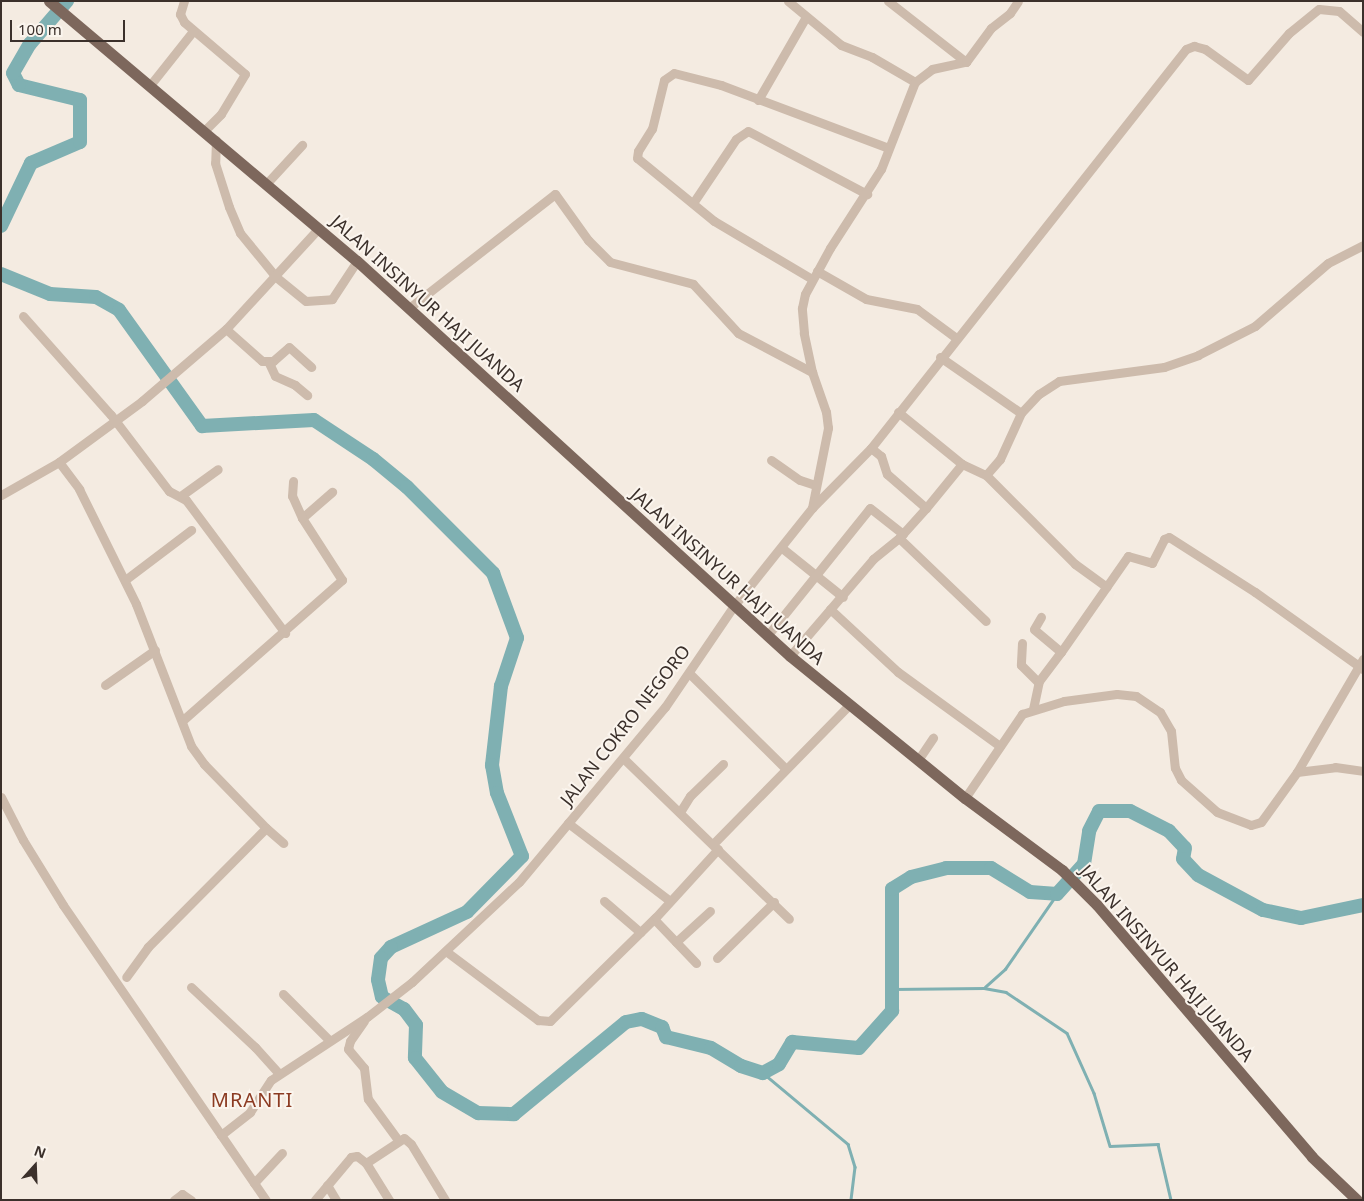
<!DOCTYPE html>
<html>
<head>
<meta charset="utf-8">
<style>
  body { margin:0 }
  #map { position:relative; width:1364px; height:1201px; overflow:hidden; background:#f4ebe1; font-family:"Noto Sans",sans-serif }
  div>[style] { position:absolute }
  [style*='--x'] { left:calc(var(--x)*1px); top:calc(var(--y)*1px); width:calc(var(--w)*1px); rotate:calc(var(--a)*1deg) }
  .stream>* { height:2.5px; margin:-1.25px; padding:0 1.25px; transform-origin:1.25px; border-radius:1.25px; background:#7fb0b2 }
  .river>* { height:14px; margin:-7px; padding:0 7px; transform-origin:7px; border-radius:7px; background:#7fb0b2 }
  .minor>* { height:9px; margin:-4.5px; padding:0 4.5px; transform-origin:4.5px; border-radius:4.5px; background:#cdbbac }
  .major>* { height:11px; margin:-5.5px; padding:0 5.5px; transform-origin:5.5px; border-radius:5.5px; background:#7d675c }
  span { translate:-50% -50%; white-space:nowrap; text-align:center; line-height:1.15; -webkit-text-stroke:4px #fbf5ee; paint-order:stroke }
  .street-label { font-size:18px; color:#3b302b }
  .quarter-label { font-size:20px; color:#8c3b22; letter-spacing:1px }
  .frame { position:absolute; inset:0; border:2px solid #3b302b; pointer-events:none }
  .north { position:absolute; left:10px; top:1141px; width:50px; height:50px; -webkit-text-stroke:4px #fbf5ee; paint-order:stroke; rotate:20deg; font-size:14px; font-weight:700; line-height:20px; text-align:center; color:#3b302b }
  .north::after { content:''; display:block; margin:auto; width:18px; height:22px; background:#3b302b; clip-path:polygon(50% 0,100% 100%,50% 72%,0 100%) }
  .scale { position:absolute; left:10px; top:20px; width:115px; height:22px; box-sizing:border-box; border:2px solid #3b302b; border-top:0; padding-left:6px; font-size:15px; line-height:18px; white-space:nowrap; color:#3b302b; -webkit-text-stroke:4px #fbf5ee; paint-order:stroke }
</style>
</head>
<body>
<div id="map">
  <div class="stream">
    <div style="--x:985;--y:987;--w:27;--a:-42"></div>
    <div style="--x:1005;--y:969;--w:91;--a:-55.3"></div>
    <div style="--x:893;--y:989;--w:91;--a:-0.6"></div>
    <div style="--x:984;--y:988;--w:22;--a:10"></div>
    <div style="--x:1006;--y:992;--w:73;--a:33.9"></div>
    <div style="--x:1067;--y:1033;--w:66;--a:65.8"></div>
    <div style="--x:1094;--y:1093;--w:55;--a:73.2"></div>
    <div style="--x:1110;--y:1146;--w:48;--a:-2.4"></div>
    <div style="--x:1158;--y:1144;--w:57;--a:76.9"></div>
    <div style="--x:763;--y:1073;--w:111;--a:39.9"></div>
    <div style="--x:848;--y:1144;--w:24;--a:73"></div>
    <div style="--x:855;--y:1167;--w:33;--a:97"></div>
  </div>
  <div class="river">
    <div style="--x:1;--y:226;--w:70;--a:-64.5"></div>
    <div style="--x:31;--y:163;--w:53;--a:-23.2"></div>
    <div style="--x:80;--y:142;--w:42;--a:-90"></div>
    <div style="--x:80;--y:100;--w:63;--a:-166.2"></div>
    <div style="--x:19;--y:85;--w:13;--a:-117"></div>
    <div style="--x:13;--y:73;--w:34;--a:-60"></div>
    <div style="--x:30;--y:44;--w:57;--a:-49.3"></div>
    <div style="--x:1;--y:274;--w:53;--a:22.2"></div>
    <div style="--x:50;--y:294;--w:46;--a:3.7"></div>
    <div style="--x:96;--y:297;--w:26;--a:29"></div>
    <div style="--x:119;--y:310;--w:143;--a:54.4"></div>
    <div style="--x:202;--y:426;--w:112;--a:-3.1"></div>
    <div style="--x:314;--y:420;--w:71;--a:33.5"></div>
    <div style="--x:373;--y:459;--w:44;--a:39.5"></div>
    <div style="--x:407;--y:487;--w:122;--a:45"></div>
    <div style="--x:493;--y:573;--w:69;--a:69.7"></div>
    <div style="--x:517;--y:638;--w:51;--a:108.4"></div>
    <div style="--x:501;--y:686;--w:80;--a:96.5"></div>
    <div style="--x:492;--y:765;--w:28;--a:80"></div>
    <div style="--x:497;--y:793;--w:68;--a:68.4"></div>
    <div style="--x:522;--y:856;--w:78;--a:134.5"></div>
    <div style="--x:467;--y:912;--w:84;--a:155.3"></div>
    <div style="--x:391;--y:947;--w:15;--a:132"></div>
    <div style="--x:381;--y:958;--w:22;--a:98"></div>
    <div style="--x:378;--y:980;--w:17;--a:77"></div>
    <div style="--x:382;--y:997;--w:25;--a:29"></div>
    <div style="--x:404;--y:1009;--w:20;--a:53"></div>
    <div style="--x:416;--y:1025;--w:33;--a:92"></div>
    <div style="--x:415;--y:1058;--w:43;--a:51.5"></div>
    <div style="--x:442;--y:1092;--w:42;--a:30.3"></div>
    <div style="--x:478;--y:1113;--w:36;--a:2"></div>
    <div style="--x:514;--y:1114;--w:145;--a:-39.4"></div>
    <div style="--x:626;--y:1022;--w:16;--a:-11"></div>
    <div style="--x:642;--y:1019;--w:22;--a:22"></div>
    <div style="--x:662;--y:1027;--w:11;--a:68"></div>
    <div style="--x:666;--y:1037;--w:46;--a:13.7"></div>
    <div style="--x:711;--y:1048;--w:35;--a:31"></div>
    <div style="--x:741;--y:1066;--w:23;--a:18"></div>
    <div style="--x:763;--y:1073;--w:18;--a:-29"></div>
    <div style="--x:779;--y:1064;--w:26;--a:-59"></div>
    <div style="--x:792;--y:1042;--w:67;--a:5.1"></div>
    <div style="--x:859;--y:1048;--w:50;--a:-48.3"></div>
    <div style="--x:892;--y:1011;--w:122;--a:-90"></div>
    <div style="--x:892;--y:889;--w:22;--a:-32"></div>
    <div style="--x:911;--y:877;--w:36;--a:-14"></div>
    <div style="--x:946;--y:868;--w:45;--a:0"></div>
    <div style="--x:991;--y:868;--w:46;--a:31.6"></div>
    <div style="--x:1030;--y:892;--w:27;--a:4"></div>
    <div style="--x:1057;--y:894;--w:40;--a:-48"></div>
    <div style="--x:1084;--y:864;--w:33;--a:-81"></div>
    <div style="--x:1089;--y:831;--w:22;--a:-63"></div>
    <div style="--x:1099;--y:811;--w:31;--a:0"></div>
    <div style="--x:1130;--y:811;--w:44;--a:27.1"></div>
    <div style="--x:1169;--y:831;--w:23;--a:47"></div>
    <div style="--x:1185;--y:848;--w:11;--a:100"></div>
    <div style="--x:1183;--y:859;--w:22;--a:47"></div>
    <div style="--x:1198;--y:875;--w:74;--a:28.3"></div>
    <div style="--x:1263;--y:910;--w:39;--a:12"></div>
    <div style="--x:1301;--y:918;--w:63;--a:-11.8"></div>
  </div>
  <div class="minor">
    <div style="--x:184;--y:1;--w:14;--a:107"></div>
    <div style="--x:180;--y:14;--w:9;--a:63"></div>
    <div style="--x:184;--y:22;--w:80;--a:40.4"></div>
    <div style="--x:245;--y:74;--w:47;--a:121"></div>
    <div style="--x:221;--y:114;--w:23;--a:135"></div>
    <div style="--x:788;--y:1;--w:69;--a:39.7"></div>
    <div style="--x:841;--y:45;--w:33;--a:21"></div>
    <div style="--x:872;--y:57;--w:50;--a:30.2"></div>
    <div style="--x:888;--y:1;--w:99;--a:38"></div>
    <div style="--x:151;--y:84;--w:68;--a:-51.6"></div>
    <div style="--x:758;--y:100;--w:96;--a:-60"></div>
    <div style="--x:216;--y:140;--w:23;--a:92"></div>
    <div style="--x:215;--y:163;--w:46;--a:72.3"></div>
    <div style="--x:229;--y:207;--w:28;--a:67"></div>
    <div style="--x:240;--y:233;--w:57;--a:50.7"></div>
    <div style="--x:276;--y:277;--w:38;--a:39"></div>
    <div style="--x:306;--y:301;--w:26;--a:-4"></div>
    <div style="--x:332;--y:299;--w:45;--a:-56.7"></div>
    <div style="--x:267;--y:183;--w:52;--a:-47.4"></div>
    <div style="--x:693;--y:203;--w:77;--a:-56.1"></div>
    <div style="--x:736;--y:139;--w:14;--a:-34"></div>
    <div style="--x:748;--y:131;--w:135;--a:27.9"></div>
    <div style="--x:817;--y:271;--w:56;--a:29.7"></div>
    <div style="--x:866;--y:299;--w:52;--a:11.1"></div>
    <div style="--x:917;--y:309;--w:49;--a:36.6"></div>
    <div style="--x:812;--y:279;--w:114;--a:-149.4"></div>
    <div style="--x:714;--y:221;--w:99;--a:-140.7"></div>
    <div style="--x:637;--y:158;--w:7;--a:-82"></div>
    <div style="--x:638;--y:151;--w:26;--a:-58"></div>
    <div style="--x:652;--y:129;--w:50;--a:-76.2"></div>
    <div style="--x:664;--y:80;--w:12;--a:-35"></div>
    <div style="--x:674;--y:73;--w:49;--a:14.3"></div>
    <div style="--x:721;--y:85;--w:179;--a:20.6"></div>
    <div style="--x:409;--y:308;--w:185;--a:-38"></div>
    <div style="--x:555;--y:194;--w:57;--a:54.3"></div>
    <div style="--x:588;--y:240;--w:31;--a:45"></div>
    <div style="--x:610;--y:262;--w:86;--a:14.8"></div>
    <div style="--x:693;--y:284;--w:67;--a:47.4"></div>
    <div style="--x:738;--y:333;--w:84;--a:27.8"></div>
    <div style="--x:23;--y:316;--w:132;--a:48.4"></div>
    <div style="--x:111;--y:415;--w:96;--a:52.7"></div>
    <div style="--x:169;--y:491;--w:19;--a:28"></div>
    <div style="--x:186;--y:500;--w:166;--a:53.3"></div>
    <div style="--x:226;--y:329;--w:48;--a:41.6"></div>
    <div style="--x:262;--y:361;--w:11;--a:0"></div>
    <div style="--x:273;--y:361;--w:21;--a:-41"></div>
    <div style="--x:289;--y:347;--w:30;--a:42"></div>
    <div style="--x:940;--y:357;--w:98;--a:34.7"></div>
    <div style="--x:1021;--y:413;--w:51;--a:114.5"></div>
    <div style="--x:1000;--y:459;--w:21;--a:131"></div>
    <div style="--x:269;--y:363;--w:14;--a:65"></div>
    <div style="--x:275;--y:376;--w:22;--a:24"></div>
    <div style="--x:295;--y:385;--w:16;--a:40"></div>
    <div style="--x:898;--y:412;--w:82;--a:39.1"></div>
    <div style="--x:962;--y:464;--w:26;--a:25"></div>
    <div style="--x:986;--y:475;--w:126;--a:45"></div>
    <div style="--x:1075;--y:564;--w:39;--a:36"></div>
    <div style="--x:1021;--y:413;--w:26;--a:-47"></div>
    <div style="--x:1039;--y:394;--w:24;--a:-33"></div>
    <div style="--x:1059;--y:381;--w:106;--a:-7.6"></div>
    <div style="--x:1164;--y:367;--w:36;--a:-19"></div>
    <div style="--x:1198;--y:355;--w:64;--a:-27"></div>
    <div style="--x:1255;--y:326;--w:96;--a:-40.8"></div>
    <div style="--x:1328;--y:263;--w:39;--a:-27"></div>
    <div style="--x:871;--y:448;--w:13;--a:39"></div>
    <div style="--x:881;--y:456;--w:19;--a:72"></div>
    <div style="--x:887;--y:474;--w:52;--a:41.1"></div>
    <div style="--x:771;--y:460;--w:35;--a:35"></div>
    <div style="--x:800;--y:480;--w:16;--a:18"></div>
    <div style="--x:59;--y:462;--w:34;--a:53"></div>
    <div style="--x:79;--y:489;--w:128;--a:63.6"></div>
    <div style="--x:136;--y:604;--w:152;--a:68.8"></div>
    <div style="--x:191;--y:746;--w:22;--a:54"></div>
    <div style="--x:204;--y:764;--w:89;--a:45.9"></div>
    <div style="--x:266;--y:828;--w:168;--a:134.8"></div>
    <div style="--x:148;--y:947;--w:37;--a:126"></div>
    <div style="--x:1;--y:495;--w:67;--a:-29.6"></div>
    <div style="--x:59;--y:462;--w:103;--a:-36.3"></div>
    <div style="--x:142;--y:401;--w:111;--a:-40.6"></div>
    <div style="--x:226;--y:329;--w:137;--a:-47.4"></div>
    <div style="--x:182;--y:495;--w:44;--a:-35.8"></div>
    <div style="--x:812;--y:508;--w:82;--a:-78.7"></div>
    <div style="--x:828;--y:428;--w:16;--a:-97"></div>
    <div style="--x:826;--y:412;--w:42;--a:-109.3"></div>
    <div style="--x:812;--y:372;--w:40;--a:-102"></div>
    <div style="--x:804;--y:333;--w:25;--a:-95"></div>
    <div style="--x:802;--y:308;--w:14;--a:-78"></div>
    <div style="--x:805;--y:294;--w:52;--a:-61.5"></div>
    <div style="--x:830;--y:248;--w:94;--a:-57.2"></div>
    <div style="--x:881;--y:169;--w:93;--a:-68.7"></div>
    <div style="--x:915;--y:82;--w:21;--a:-37"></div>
    <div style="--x:932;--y:69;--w:35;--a:-12"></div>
    <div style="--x:966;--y:62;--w:42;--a:-53.7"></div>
    <div style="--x:991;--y:28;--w:24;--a:-38"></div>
    <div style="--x:1010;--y:13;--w:14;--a:-56"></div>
    <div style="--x:302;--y:518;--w:40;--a:-41"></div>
    <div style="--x:899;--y:538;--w:120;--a:43.7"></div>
    <div style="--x:782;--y:548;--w:78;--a:38.8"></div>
    <div style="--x:125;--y:580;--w:83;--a:-37.1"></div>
    <div style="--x:830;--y:609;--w:93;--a:42.8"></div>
    <div style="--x:898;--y:672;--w:126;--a:36"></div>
    <div style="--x:767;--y:636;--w:164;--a:-51.2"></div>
    <div style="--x:870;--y:508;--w:42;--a:38.2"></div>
    <div style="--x:1022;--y:643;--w:22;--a:93"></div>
    <div style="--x:1021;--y:665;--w:24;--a:45"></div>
    <div style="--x:1061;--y:652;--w:117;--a:-55.1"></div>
    <div style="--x:1128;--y:556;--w:25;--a:16"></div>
    <div style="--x:1152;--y:563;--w:27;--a:-63"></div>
    <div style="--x:1164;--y:539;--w:5;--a:-22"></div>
    <div style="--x:1169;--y:537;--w:102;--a:32.6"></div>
    <div style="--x:1255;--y:592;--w:133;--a:35.5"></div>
    <div style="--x:790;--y:656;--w:128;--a:-49.4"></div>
    <div style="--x:873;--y:559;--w:33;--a:-39"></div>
    <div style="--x:899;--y:538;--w:40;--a:-48"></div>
    <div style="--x:926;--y:508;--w:57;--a:-50.7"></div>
    <div style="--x:689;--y:673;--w:135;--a:44.7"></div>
    <div style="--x:105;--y:685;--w:61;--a:-35"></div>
    <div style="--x:1033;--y:709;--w:29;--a:-78"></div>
    <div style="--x:1039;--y:681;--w:36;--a:-53"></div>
    <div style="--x:1061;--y:652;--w:35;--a:-140"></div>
    <div style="--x:1034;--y:629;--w:14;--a:-60"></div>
    <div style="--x:183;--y:720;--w:212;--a:-41.4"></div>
    <div style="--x:342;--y:580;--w:74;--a:-122.8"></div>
    <div style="--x:302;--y:518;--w:24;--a:-114"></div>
    <div style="--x:292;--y:496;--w:15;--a:-86"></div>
    <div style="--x:623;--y:758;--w:231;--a:44.1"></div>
    <div style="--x:918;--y:760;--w:27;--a:-56"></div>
    <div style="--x:1297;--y:772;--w:131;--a:-59.7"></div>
    <div style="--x:1;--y:797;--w:48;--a:62.9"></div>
    <div style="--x:23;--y:840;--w:76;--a:58.4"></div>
    <div style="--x:63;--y:905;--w:358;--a:55.5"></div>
    <div style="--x:965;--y:798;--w:102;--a:-55.8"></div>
    <div style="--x:1022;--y:714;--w:44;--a:-17.2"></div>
    <div style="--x:1064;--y:701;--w:53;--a:-7.5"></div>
    <div style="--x:1117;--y:694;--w:19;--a:6"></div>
    <div style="--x:1136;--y:696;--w:29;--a:34"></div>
    <div style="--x:1160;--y:712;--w:22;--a:60"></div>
    <div style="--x:1171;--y:731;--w:37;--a:84"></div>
    <div style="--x:1175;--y:768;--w:13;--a:63"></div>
    <div style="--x:1181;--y:780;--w:48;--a:41.6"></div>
    <div style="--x:1217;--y:812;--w:36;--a:21"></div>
    <div style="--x:1251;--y:825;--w:10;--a:-17"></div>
    <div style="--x:1261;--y:822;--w:62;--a:-54.2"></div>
    <div style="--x:1297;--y:772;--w:38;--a:-7"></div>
    <div style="--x:1335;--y:767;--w:28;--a:8"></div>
    <div style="--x:680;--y:812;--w:19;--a:-58"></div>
    <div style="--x:690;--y:796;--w:46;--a:-44.1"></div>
    <div style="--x:568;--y:823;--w:128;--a:37.4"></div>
    <div style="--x:266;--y:828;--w:23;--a:41"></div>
    <div style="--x:713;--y:844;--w:194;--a:-45.6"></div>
    <div style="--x:604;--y:901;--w:48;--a:40.7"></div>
    <div style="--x:654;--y:919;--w:61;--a:46.3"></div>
    <div style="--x:676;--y:942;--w:46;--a:-42.4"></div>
    <div style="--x:447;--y:952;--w:114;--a:36.8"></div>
    <div style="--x:538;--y:1020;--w:12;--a:5"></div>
    <div style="--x:550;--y:1021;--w:148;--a:-44.5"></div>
    <div style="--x:656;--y:917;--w:92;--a:-47.6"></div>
    <div style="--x:717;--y:958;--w:80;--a:-44.5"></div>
    <div style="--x:191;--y:987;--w:88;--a:43.2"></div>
    <div style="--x:255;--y:1047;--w:36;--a:48"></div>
    <div style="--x:283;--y:994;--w:66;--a:45"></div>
    <div style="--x:364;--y:1021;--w:24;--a:125"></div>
    <div style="--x:350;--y:1041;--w:8;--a:104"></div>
    <div style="--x:348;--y:1049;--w:25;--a:50"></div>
    <div style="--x:364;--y:1068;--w:31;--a:83"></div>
    <div style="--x:368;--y:1099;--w:51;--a:53.8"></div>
    <div style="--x:221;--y:1135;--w:37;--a:-38"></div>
    <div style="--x:250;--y:1112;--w:38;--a:-57"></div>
    <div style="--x:271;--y:1080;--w:115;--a:-33.3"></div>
    <div style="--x:367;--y:1017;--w:57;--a:-37.9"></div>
    <div style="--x:412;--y:982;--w:146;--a:-43.1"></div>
    <div style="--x:519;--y:882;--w:228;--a:-50.2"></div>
    <div style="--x:665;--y:707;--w:121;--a:-55.8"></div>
    <div style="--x:733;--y:607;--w:127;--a:-51.4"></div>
    <div style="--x:812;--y:508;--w:84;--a:-45.5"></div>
    <div style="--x:871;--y:448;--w:508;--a:-51.71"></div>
    <div style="--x:1186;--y:49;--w:9;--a:-21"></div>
    <div style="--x:1194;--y:46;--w:11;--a:15"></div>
    <div style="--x:1205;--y:49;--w:53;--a:35.8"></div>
    <div style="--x:1248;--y:80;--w:62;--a:-48.9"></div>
    <div style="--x:1289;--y:33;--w:38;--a:-39"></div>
    <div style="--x:1319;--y:9;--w:20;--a:6"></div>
    <div style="--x:1339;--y:11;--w:32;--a:41"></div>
    <div style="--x:366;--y:1163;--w:44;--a:58.1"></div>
    <div style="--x:254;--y:1183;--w:41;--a:-47"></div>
    <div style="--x:327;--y:1185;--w:17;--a:59"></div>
    <div style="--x:174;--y:1200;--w:10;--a:-37"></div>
    <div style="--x:182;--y:1194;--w:11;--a:34"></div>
    <div style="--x:315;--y:1200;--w:56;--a:-50.1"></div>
    <div style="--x:351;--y:1157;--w:6;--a:-9"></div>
    <div style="--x:357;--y:1156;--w:11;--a:38"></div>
    <div style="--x:366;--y:1163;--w:45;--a:-33.3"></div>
    <div style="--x:404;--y:1138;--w:9;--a:41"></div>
    <div style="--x:411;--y:1144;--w:66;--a:58.7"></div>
  </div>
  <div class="major">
    <div style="--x:49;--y:1;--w:403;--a:40.2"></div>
    <div style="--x:357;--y:261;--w:586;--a:42.37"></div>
    <div style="--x:790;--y:656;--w:225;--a:39.1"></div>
    <div style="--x:965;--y:798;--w:121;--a:36.6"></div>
    <div style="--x:1062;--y:870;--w:49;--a:45"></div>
    <div style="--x:1097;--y:905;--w:331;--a:49.5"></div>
    <div style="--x:1312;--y:1157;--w:62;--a:43.7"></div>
  </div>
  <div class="street-label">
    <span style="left:428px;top:303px;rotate:42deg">JALAN INSINYUR HAJI JUANDA</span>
    <span style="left:728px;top:576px;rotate:42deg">JALAN INSINYUR HAJI JUANDA</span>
    <span style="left:625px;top:725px;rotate:-52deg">JALAN COKRO NEGORO</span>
    <span style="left:1167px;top:963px;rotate:49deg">JALAN INSINYUR HAJI JUANDA</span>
  </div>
  <div class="quarter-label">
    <span style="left:252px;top:1099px">MRANTI</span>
  </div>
  <div class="frame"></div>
  <div class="north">N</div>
  <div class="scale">100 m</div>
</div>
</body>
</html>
